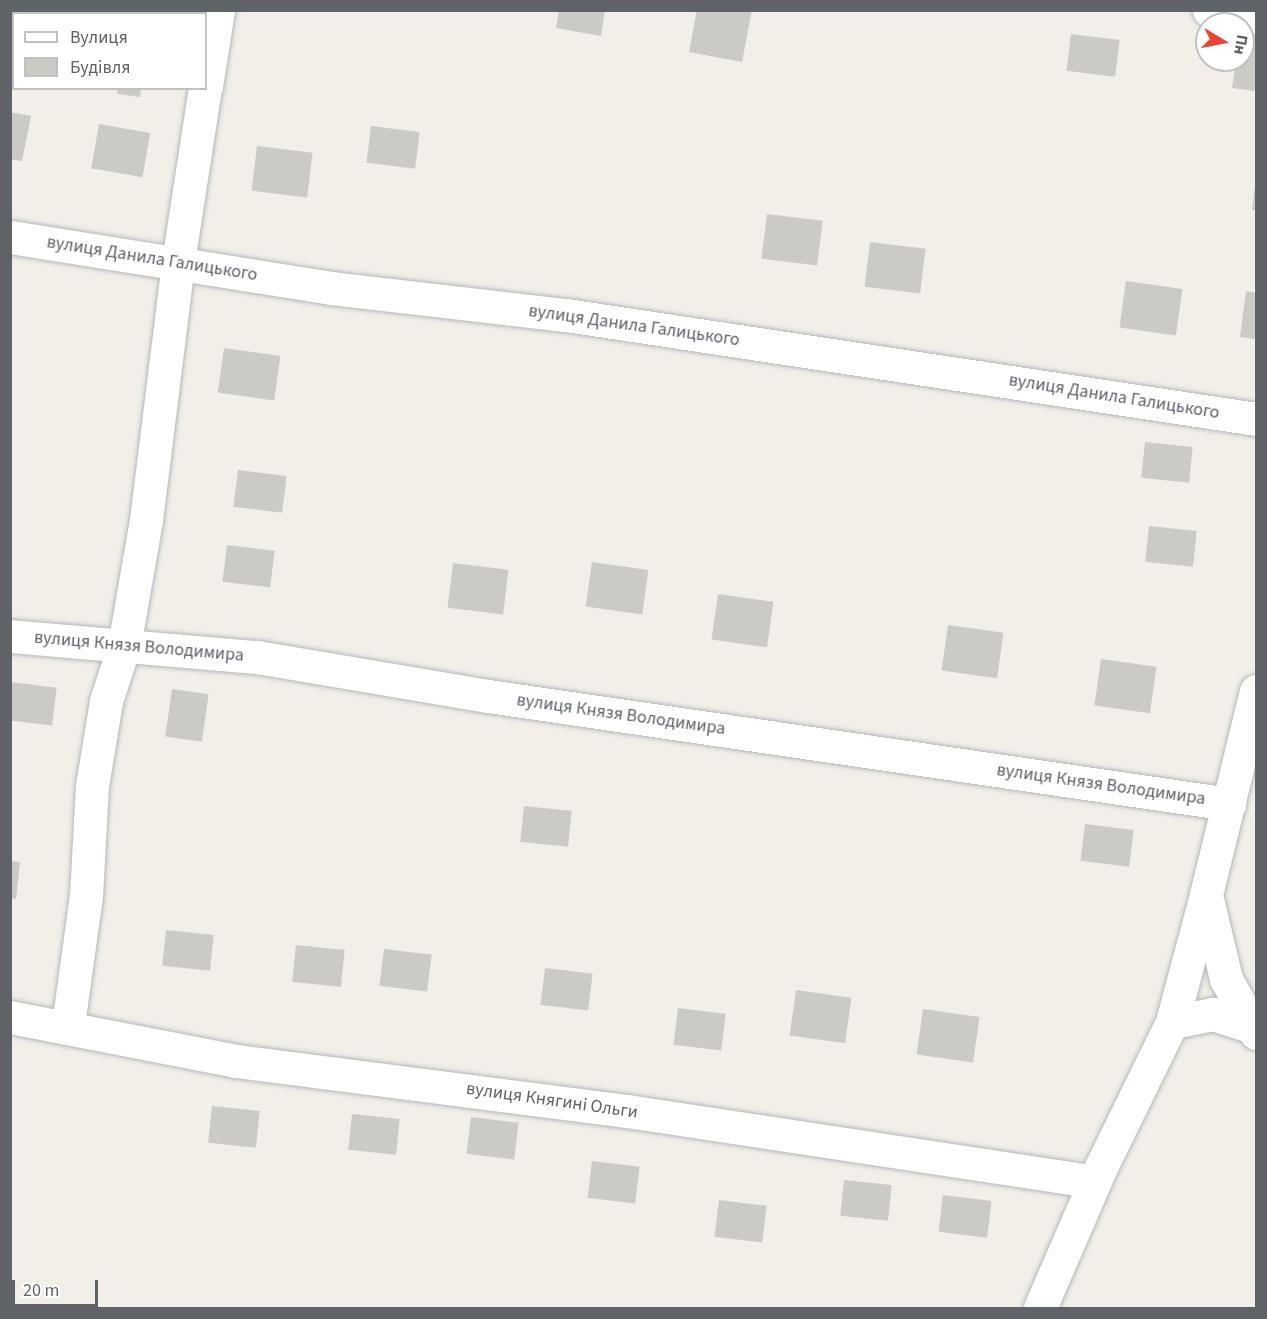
<!DOCTYPE html>
<html>
<head>
<meta charset="utf-8">
<style>
  body { margin:0 }
  #map { position:relative; width:1267px; height:1319px; overflow:hidden; background:#f1efe8; font-family:"Source Sans 3",sans-serif }
  div>[style] { position:absolute }
  [style*='--x'] { left:calc(var(--x)*1px); top:calc(var(--y)*1px); width:calc(var(--w)*1px); rotate:calc(var(--a)*1deg) }
  .building>* { inset:0; background:#cccac5; transform-origin:0 0 }
  .roads { filter:drop-shadow(0 0 2px #b5b8bc) drop-shadow(0 0 2px #b5b8bc) }
  .minor>* { height:33px; margin:-16.5px; padding:0 16.5px; transform-origin:16.5px; border-radius:16.5px; background:#fff }
  span { translate:-50% -50%; white-space:nowrap; text-align:center; line-height:1.15; -webkit-text-stroke:4.5px #fff; paint-order:stroke }
  .street-label { font-size:18px; color:#5f6368 }
  .frame { position:absolute; inset:0; border:12px solid #5f6368; pointer-events:none }
  .legend { position:absolute; left:12px; top:12px; width:195px; height:78px; box-sizing:border-box; background:#fff; border:2px solid #bfc1c3; margin:0; padding:8px 10px; list-style:none; font-size:18px; color:#5f6368 }
  .legend li { display:flex; align-items:center; gap:12px; height:30px }
  .legend b { width:30px; border:2px solid #bfc1c3 }
  .north { position:absolute; left:1195px; top:12px; width:60px; height:60px; box-sizing:border-box; background:#fff; border:2px solid #bfc1c3; border-radius:50%; rotate:100deg; font-size:16px; font-weight:700; line-height:24px; text-align:center; color:#5f6368 }
  .north::after { content:''; display:block; margin:auto; width:21px; height:27px; background:#ea4335; clip-path:polygon(50% 0,100% 100%,50% 72%,0 100%) }
  .scale { position:absolute; left:12px; top:1280px; width:86px; height:27px; box-sizing:border-box; border:3px solid #5f6368; border-top:0; padding-left:8px; font-size:18px; line-height:21px; white-space:nowrap; color:#5f6368; -webkit-text-stroke:4px #fff; paint-order:stroke }
</style>
</head>
<body>
<div id="map">
  <div class="building">
    <div style="clip-path:polygon(559px 10px,605px 10px,601px 36px,556px 28px)"></div>
    <div style="clip-path:polygon(697px 10px,752px 10px,742px 62px,689px 52px)"></div>
    <div style="left:1071px;top:34px;width:49px;height:37px;rotate:7deg"></div>
    <div style="clip-path:polygon(1243px 43px,1256px 45px,1256px 91px,1232px 88px,1236px 60px,1243px 60px)"></div>
    <div style="clip-path:polygon(118px 88px,141px 88px,140px 97px,117px 94px)"></div>
    <div style="clip-path:polygon(10px 112px,31px 116px,22px 161px,10px 159px)"></div>
    <div style="left:99px;top:124px;width:52px;height:45px;rotate:10deg"></div>
    <div style="left:371px;top:126px;width:49px;height:37px;rotate:7deg"></div>
    <div style="left:257px;top:146px;width:56px;height:45px;rotate:7deg"></div>
    <div style="clip-path:polygon(1255px 185px,1256px 185px,1256px 210px,1252px 210px)"></div>
    <div style="left:767px;top:214px;width:56px;height:45px;rotate:7deg"></div>
    <div style="left:870px;top:242px;width:56px;height:45px;rotate:7deg"></div>
    <div style="left:1126px;top:281px;width:57px;height:47px;rotate:8deg"></div>
    <div style="clip-path:polygon(1246px 291px,1256px 293px,1256px 339px,1240px 337px)"></div>
    <div style="left:224px;top:348px;width:57px;height:45px;rotate:8deg"></div>
    <div style="left:1145px;top:442px;width:48px;height:36px;rotate:6deg"></div>
    <div style="left:238px;top:470px;width:49px;height:37px;rotate:7deg"></div>
    <div style="left:1149px;top:526px;width:48px;height:36px;rotate:6deg"></div>
    <div style="left:227px;top:545px;width:48px;height:37px;rotate:7deg"></div>
    <div style="left:592px;top:562px;width:57px;height:45px;rotate:8deg"></div>
    <div style="left:453px;top:563px;width:56px;height:45px;rotate:7deg"></div>
    <div style="left:718px;top:594px;width:56px;height:46px;rotate:8deg"></div>
    <div style="left:948px;top:625px;width:56px;height:46px;rotate:8deg"></div>
    <div style="left:1101px;top:659px;width:56px;height:47px;rotate:8deg"></div>
    <div style="left:10px;top:682px;width:47px;height:38px;rotate:7deg"></div>
    <div style="left:172px;top:689px;width:37px;height:48px;rotate:8deg"></div>
    <div style="left:524px;top:806px;width:48px;height:36px;rotate:6deg"></div>
    <div style="left:1085px;top:824px;width:49px;height:37px;rotate:7deg"></div>
    <div style="clip-path:polygon(10px 861px,20px 862px,16px 899px,10px 898px)"></div>
    <div style="left:166px;top:930px;width:48px;height:36px;rotate:6deg"></div>
    <div style="left:296px;top:945px;width:49px;height:37px;rotate:6deg"></div>
    <div style="left:384px;top:949px;width:48px;height:37px;rotate:7deg"></div>
    <div style="left:545px;top:968px;width:48px;height:37px;rotate:7deg"></div>
    <div style="left:796px;top:990px;width:56px;height:46px;rotate:8deg"></div>
    <div style="left:678px;top:1008px;width:48px;height:37px;rotate:7deg"></div>
    <div style="left:923px;top:1009px;width:57px;height:46px;rotate:8deg"></div>
    <div style="left:212px;top:1106px;width:48px;height:37px;rotate:6deg"></div>
    <div style="left:352px;top:1114px;width:48px;height:36px;rotate:6deg"></div>
    <div style="left:471px;top:1117px;width:48px;height:37px;rotate:7deg"></div>
    <div style="left:592px;top:1161px;width:48px;height:37px;rotate:7deg"></div>
    <div style="left:844px;top:1180px;width:48px;height:36px;rotate:6deg"></div>
    <div style="left:943px;top:1195px;width:49px;height:37px;rotate:7deg"></div>
    <div style="left:719px;top:1200px;width:48px;height:37px;rotate:7deg"></div>
  </div>
  <div class="roads">
    <div class="minor">
      <div style="--x:1209;--y:10;--w:48;--a:8.5"></div>
      <div style="--x:206;--y:86;--w:77;--a:-81"></div>
      <div style="--x:10;--y:237;--w:325;--a:9"></div>
      <div style="--x:331;--y:288;--w:237;--a:6.6"></div>
      <div style="--x:566;--y:315;--w:698;--a:8.57"></div>
      <div style="--x:10;--y:636;--w:248;--a:4.9"></div>
      <div style="--x:257;--y:657;--w:234;--a:9.6"></div>
      <div style="--x:488;--y:696;--w:749;--a:8.29"></div>
      <div style="--x:1256;--y:691;--w:210;--a:103.8"></div>
      <div style="--x:1206;--y:895;--w:86;--a:76.6"></div>
      <div style="--x:1226;--y:979;--w:62;--a:60.9"></div>
      <div style="--x:10;--y:1017;--w:230;--a:11"></div>
      <div style="--x:236;--y:1061;--w:394;--a:7.3"></div>
      <div style="--x:627;--y:1111;--w:472;--a:8.6"></div>
      <div style="--x:1172;--y:1022;--w:42;--a:-11"></div>
      <div style="--x:1213;--y:1014;--w:40;--a:18"></div>
      <div style="--x:68;--y:1025;--w:130;--a:-82.1"></div>
      <div style="--x:86;--y:896;--w:110;--a:-86.9"></div>
      <div style="--x:92;--y:786;--w:86;--a:-80.6"></div>
      <div style="--x:106;--y:701;--w:58;--a:-71.9"></div>
      <div style="--x:124;--y:646;--w:128;--a:-80.1"></div>
      <div style="--x:146;--y:520;--w:260;--a:-82.9"></div>
      <div style="--x:178;--y:262;--w:176;--a:-81.2"></div>
      <div style="--x:1040;--y:1308;--w:154;--a:-66.6"></div>
      <div style="--x:1101;--y:1167;--w:161;--a:-63.9"></div>
      <div style="--x:1172;--y:1022;--w:131;--a:-75"></div>
    </div>
  </div>
  <div class="street-label">
    <span style="left:152px;top:259px;rotate:9deg">вулиця Данила Галицького</span>
    <span style="left:634px;top:326px;rotate:8deg">вулиця Данила Галицького</span>
    <span style="left:1114px;top:397px;rotate:9deg">вулиця Данила Галицького</span>
    <span style="left:139px;top:647px;rotate:5deg">вулиця Князя Володимира</span>
    <span style="left:621px;top:715px;rotate:8deg">вулиця Князя Володимира</span>
    <span style="left:1101px;top:785px;rotate:8deg">вулиця Князя Володимира</span>
    <span style="left:552px;top:1101px;rotate:8deg">вулиця Княгині Ольги</span>
  </div>
  <div class="frame"></div>
  <ul class="legend">
  <li><b style="height:8px;background:#fff"></b>Вулиця</li>
  <li><b style="height:16px;background:#cccac5"></b>Будівля</li>
  </ul>
  <div class="north">Пн</div>
  <div class="scale">20 m</div>
</div>
</body>
</html>
